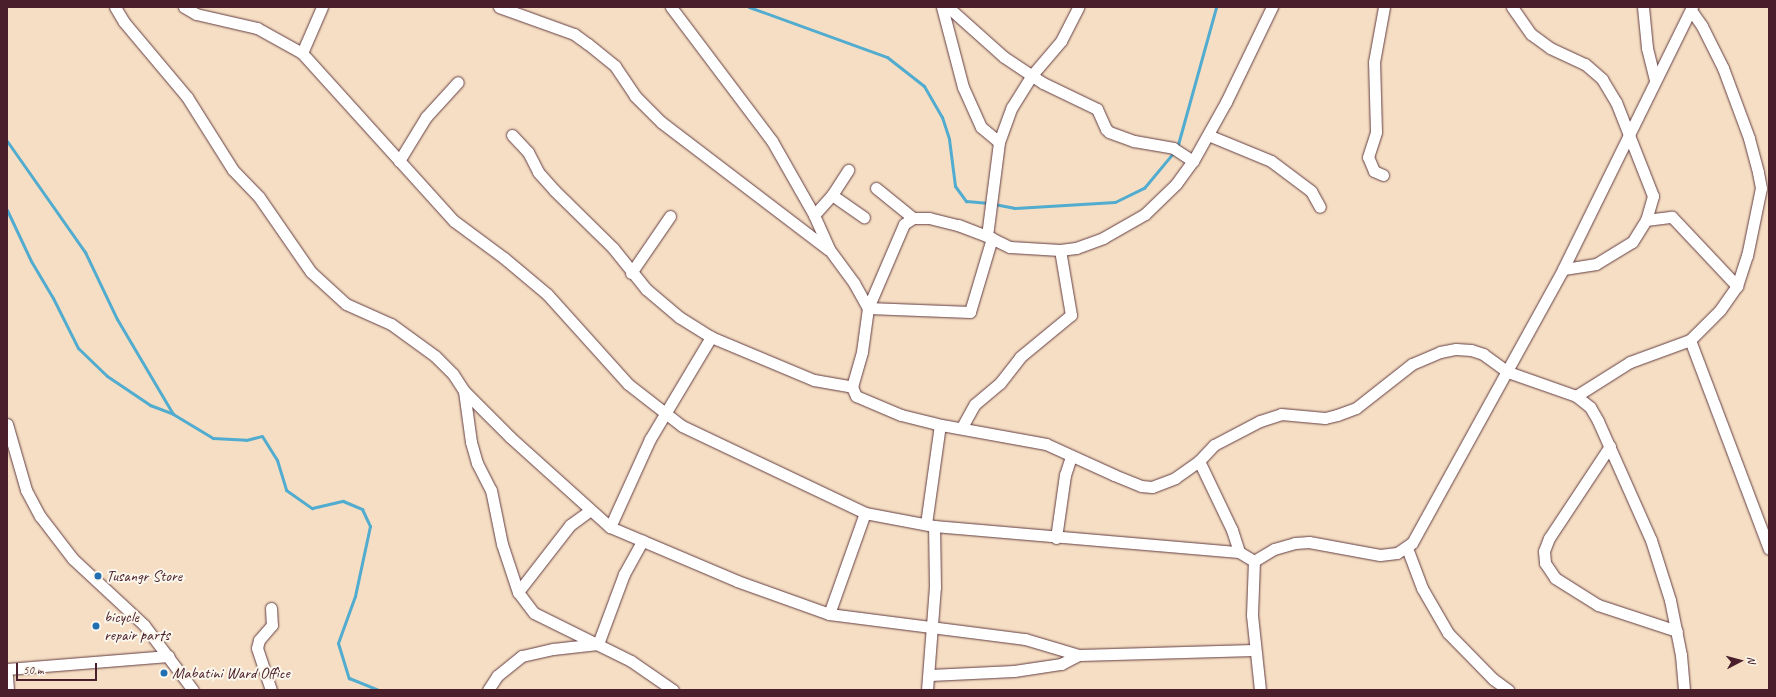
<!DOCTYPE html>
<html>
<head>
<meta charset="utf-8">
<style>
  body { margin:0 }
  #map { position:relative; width:1776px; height:697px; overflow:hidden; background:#f5dec3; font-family:Caveat,sans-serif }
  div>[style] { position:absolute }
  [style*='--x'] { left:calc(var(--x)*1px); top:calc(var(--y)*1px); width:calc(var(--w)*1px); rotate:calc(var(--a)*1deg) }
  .stream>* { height:3px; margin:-1.5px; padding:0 1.5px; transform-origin:1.5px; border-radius:1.5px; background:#51accf }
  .roads { filter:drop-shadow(0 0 1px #643c42) drop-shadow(0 0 1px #643c42) }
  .minor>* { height:11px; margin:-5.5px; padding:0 5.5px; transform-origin:5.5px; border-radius:5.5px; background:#fff }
  .dots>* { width:11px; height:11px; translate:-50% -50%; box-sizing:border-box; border:2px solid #fbf7ec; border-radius:50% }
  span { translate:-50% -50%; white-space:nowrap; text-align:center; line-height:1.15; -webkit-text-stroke:4px #fbf7ec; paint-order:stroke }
  .poi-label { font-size:16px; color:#4a1f2b }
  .left { translate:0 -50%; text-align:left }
  .frame { position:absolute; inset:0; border:8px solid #4a1f2b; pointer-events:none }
  .north { position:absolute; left:1720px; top:641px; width:40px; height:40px; -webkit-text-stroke:3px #fbf7ec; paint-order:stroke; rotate:84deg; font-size:11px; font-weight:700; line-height:16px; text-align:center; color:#4a1f2b }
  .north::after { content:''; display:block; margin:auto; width:14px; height:18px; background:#4a1f2b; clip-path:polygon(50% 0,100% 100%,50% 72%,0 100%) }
  .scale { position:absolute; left:16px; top:663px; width:81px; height:18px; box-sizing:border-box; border:2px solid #4a1f2b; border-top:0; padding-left:5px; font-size:12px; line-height:14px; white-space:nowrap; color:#4a1f2b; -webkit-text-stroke:3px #fbf7ec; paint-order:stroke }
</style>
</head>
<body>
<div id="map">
  <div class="stream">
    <div style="--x:749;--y:7;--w:147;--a:19.9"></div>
    <div style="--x:887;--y:57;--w:47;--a:38.1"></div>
    <div style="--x:924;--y:86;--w:36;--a:60"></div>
    <div style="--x:942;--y:117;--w:23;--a:72"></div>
    <div style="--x:949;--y:139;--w:47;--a:82.7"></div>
    <div style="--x:955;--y:186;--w:19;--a:54"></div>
    <div style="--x:966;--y:201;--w:23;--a:5"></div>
    <div style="--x:7;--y:141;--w:136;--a:54.9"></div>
    <div style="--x:85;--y:252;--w:74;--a:64.5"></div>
    <div style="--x:117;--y:319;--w:110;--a:59.5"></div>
    <div style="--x:173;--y:414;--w:47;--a:31"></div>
    <div style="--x:213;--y:438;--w:33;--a:3"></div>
    <div style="--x:246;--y:440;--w:16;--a:-14"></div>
    <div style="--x:262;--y:436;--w:28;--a:58"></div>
    <div style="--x:277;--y:460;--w:31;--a:73"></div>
    <div style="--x:286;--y:490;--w:32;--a:35"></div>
    <div style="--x:312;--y:508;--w:32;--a:-13"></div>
    <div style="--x:343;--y:501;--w:21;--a:23"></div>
    <div style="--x:362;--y:509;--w:19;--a:65"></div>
    <div style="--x:370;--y:526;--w:72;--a:102.1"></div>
    <div style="--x:355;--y:596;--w:50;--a:109.9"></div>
    <div style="--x:338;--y:643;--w:37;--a:73"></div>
    <div style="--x:349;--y:678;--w:31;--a:22"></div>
    <div style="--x:1177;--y:148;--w:146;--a:-74.5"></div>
    <div style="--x:994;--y:204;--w:20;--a:11"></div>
    <div style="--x:1014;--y:208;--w:101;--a:-3.4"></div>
    <div style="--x:1115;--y:202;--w:32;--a:-26"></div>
    <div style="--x:1144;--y:188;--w:47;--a:-50.2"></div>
    <div style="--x:7;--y:210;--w:56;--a:64.8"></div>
    <div style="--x:31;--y:261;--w:43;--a:59.3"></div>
    <div style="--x:53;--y:298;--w:56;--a:63.4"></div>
    <div style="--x:78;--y:348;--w:40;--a:44"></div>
    <div style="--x:107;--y:376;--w:52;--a:34"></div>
    <div style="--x:150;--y:405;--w:25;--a:21"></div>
  </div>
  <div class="roads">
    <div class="minor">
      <div style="--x:115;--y:7;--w:17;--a:59"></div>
      <div style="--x:124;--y:22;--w:98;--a:50"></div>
      <div style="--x:187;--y:97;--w:86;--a:57.8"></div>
      <div style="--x:233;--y:170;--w:37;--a:46"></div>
      <div style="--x:259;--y:197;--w:91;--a:55.3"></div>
      <div style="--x:311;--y:272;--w:47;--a:42.4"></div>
      <div style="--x:346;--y:304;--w:49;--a:24"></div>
      <div style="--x:391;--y:324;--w:54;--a:36"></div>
      <div style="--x:435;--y:356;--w:25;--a:45"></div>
      <div style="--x:453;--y:374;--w:20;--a:57"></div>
      <div style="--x:464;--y:391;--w:65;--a:45"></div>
      <div style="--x:510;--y:437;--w:135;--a:42"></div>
      <div style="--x:610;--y:527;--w:138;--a:23"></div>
      <div style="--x:737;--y:581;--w:98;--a:19.7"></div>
      <div style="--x:829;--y:614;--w:198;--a:7.3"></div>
      <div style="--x:1025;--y:639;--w:56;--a:16.5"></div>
      <div style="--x:1079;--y:655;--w:175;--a:-1.6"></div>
      <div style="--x:184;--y:7;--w:14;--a:30"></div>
      <div style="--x:196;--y:14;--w:63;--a:12.9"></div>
      <div style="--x:257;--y:28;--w:51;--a:29.1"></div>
      <div style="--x:302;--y:53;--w:227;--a:47.9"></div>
      <div style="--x:454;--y:221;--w:62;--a:36.5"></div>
      <div style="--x:504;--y:258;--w:56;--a:39.9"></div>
      <div style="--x:547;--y:294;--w:121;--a:48"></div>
      <div style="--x:628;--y:384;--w:68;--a:37.9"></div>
      <div style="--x:682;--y:426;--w:203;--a:25.4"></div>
      <div style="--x:865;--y:513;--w:70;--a:10.7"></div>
      <div style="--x:934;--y:526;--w:306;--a:4.9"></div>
      <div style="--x:1239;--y:552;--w:17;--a:31"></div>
      <div style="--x:499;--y:7;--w:80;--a:19.8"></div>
      <div style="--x:574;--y:34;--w:17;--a:36"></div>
      <div style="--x:588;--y:44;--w:35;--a:39"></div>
      <div style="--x:615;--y:66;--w:36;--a:56"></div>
      <div style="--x:635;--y:96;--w:37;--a:45"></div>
      <div style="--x:661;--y:122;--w:210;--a:37.3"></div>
      <div style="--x:671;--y:7;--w:168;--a:53"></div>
      <div style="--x:772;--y:141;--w:85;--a:60.4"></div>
      <div style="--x:814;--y:215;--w:37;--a:66"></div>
      <div style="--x:829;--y:249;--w:42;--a:53.7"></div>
      <div style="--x:854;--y:283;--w:29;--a:61"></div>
      <div style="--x:868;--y:308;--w:44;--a:97.8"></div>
      <div style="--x:862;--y:352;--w:36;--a:106"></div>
      <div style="--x:852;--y:387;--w:10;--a:66"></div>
      <div style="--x:856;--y:396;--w:49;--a:22.9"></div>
      <div style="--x:901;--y:415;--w:36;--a:14"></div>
      <div style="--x:936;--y:424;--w:112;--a:10.3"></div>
      <div style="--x:1046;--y:444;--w:75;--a:24.5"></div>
      <div style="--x:1114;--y:475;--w:29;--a:22"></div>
      <div style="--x:1141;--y:486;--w:11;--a:5"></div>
      <div style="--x:1152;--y:487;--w:25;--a:-21"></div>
      <div style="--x:1175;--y:478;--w:29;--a:-35"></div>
      <div style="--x:1199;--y:461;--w:22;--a:-47"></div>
      <div style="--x:1214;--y:445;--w:52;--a:-27.6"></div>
      <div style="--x:1260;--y:421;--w:22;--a:-18"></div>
      <div style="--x:1281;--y:414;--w:44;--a:5.2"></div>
      <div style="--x:1325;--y:418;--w:12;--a:-14"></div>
      <div style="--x:1337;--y:415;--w:20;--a:-20"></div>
      <div style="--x:1356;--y:408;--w:71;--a:-38.2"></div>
      <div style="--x:1412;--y:364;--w:30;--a:-23"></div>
      <div style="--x:1440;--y:352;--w:16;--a:-11"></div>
      <div style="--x:1456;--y:349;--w:15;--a:4"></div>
      <div style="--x:1471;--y:350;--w:13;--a:18"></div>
      <div style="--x:1483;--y:354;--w:31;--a:36"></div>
      <div style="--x:1508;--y:372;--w:72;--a:19.4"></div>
      <div style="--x:1576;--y:396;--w:18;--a:38"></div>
      <div style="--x:1590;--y:407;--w:16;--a:60"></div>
      <div style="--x:1598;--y:421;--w:130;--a:66"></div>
      <div style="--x:1651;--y:540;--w:63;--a:72.4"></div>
      <div style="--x:1670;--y:600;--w:56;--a:78.7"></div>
      <div style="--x:1681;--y:655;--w:35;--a:85"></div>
      <div style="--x:942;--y:7;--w:83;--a:75.3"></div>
      <div style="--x:963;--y:87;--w:44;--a:65.8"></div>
      <div style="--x:981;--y:127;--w:23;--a:40"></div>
      <div style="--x:948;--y:7;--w:75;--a:41.8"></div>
      <div style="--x:1004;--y:57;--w:47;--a:33.7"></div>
      <div style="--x:1043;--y:83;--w:60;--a:25.7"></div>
      <div style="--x:1097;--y:109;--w:22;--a:66"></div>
      <div style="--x:1106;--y:129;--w:4;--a:45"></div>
      <div style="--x:1109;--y:132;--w:27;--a:20"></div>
      <div style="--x:1134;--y:141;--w:40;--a:10"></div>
      <div style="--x:1173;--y:148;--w:24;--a:33"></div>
      <div style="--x:1512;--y:7;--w:33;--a:55"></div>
      <div style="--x:1531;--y:34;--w:24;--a:36"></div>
      <div style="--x:1550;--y:48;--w:38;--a:25"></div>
      <div style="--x:1585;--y:64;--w:23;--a:41"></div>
      <div style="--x:1602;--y:79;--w:27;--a:59"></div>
      <div style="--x:1616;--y:102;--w:101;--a:68.5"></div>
      <div style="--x:1653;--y:196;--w:25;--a:106"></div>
      <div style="--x:1646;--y:220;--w:26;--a:122"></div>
      <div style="--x:1632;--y:242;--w:42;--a:148.6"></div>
      <div style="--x:1596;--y:264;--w:33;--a:171"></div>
      <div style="--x:1643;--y:7;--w:41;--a:84.4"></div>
      <div style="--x:1647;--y:48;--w:34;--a:76"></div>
      <div style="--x:302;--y:53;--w:50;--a:-66.5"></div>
      <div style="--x:512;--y:135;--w:23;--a:47"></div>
      <div style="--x:528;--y:152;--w:22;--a:63"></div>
      <div style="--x:538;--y:172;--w:24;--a:48"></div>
      <div style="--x:554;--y:190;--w:83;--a:44.5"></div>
      <div style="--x:613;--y:248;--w:53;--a:51.2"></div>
      <div style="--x:646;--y:289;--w:43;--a:40.3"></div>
      <div style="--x:679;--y:317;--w:38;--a:32"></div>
      <div style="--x:711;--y:337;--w:112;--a:22.7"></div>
      <div style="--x:814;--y:380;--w:39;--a:10"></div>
      <div style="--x:1208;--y:135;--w:68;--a:22.4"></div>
      <div style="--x:1271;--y:161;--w:50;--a:36.9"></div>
      <div style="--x:1311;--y:191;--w:18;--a:61"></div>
      <div style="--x:399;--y:161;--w:52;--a:-58.5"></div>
      <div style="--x:426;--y:117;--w:47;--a:-47.6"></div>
      <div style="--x:1383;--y:175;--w:10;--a:-156"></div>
      <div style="--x:1374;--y:171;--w:15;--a:-113"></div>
      <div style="--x:1368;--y:157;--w:26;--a:-72"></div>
      <div style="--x:1376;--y:132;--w:70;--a:-91.6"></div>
      <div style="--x:1374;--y:62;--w:56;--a:-79.7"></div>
      <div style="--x:876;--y:188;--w:48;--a:39"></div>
      <div style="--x:832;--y:195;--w:39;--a:35"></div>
      <div style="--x:814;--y:215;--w:27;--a:-48"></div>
      <div style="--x:832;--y:195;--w:30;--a:-57"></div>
      <div style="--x:1646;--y:220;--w:26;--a:-7"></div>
      <div style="--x:1672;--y:217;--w:95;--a:46.7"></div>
      <div style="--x:987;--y:236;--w:95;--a:-82.7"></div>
      <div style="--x:999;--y:142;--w:37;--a:-70"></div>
      <div style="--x:1012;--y:107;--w:38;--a:-58"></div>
      <div style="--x:1032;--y:75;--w:45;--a:-49.5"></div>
      <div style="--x:1061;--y:41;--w:38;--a:-63"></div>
      <div style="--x:992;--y:238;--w:77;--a:106.6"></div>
      <div style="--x:970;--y:312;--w:102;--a:-177.8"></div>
      <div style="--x:868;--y:308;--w:91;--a:-66.8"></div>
      <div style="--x:904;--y:224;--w:11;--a:-34"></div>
      <div style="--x:913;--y:218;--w:16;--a:0"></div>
      <div style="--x:929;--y:218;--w:30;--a:14"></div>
      <div style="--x:958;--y:225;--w:31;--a:21"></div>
      <div style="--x:987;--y:236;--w:25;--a:26"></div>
      <div style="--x:1010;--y:247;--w:50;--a:3.4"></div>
      <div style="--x:1060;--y:250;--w:16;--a:-7"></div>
      <div style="--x:1076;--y:248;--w:29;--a:-20"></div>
      <div style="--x:1103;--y:238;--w:48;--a:-29.7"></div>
      <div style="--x:1145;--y:214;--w:43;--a:-44.1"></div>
      <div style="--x:1176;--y:184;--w:29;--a:-54"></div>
      <div style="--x:1193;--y:161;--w:68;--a:-60.8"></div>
      <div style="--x:1226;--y:102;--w:106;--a:-64.2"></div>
      <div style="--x:631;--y:273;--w:69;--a:-55.6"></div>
      <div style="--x:1690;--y:340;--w:223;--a:69.3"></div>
      <div style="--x:464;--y:391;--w:51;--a:82.2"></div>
      <div style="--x:471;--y:442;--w:22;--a:74"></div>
      <div style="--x:477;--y:463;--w:30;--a:63"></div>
      <div style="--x:491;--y:490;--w:55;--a:78.5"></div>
      <div style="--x:502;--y:544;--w:51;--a:71.6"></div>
      <div style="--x:518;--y:592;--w:26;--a:53"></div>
      <div style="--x:534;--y:613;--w:108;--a:26.3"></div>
      <div style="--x:631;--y:661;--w:51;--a:34.6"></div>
      <div style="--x:1576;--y:396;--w:64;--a:-32.2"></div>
      <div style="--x:1630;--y:362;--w:64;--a:-20.1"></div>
      <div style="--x:1690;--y:340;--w:42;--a:-45"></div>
      <div style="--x:1720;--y:310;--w:29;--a:-55"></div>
      <div style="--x:1737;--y:286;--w:32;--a:-72"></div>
      <div style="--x:1747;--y:256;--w:69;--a:-78.4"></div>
      <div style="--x:1761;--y:188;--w:16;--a:-101"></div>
      <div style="--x:1758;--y:172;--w:35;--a:-105"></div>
      <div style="--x:1749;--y:138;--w:75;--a:-110.4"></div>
      <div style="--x:1723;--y:68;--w:47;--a:-116.6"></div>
      <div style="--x:1702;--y:26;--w:19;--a:-125"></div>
      <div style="--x:7;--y:424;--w:69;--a:73.9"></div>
      <div style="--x:26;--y:490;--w:30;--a:62"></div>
      <div style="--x:40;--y:516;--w:54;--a:52.5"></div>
      <div style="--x:73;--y:559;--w:97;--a:42.9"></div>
      <div style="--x:144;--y:625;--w:81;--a:53"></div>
      <div style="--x:962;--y:427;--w:26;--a:-61"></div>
      <div style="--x:975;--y:404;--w:33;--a:-40"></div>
      <div style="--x:1000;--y:383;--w:33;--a:-52"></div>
      <div style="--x:1020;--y:357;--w:66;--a:-39.5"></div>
      <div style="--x:1071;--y:315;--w:66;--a:-99.6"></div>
      <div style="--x:1610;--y:446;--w:110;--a:123.5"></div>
      <div style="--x:1549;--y:538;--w:14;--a:111"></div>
      <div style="--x:1544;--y:551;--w:12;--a:85"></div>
      <div style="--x:1545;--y:563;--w:18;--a:56"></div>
      <div style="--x:1555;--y:578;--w:51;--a:32.1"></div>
      <div style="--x:1598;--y:605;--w:83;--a:18.2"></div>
      <div style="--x:1199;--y:461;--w:76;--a:64.4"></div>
      <div style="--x:1232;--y:530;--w:23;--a:72"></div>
      <div style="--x:926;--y:524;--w:100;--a:-82"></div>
      <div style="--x:610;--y:527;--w:97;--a:-65.6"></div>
      <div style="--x:650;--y:439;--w:119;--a:-59.1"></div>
      <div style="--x:1056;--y:538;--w:64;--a:-81.9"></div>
      <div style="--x:1065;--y:475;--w:20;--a:-72"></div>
      <div style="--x:1407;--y:548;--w:43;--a:69.4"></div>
      <div style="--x:1422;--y:588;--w:52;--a:60"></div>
      <div style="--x:1448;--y:633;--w:64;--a:45.6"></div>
      <div style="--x:1493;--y:679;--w:19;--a:36"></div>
      <div style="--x:518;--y:592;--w:85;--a:-52.2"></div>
      <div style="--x:570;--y:525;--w:24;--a:-36"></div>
      <div style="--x:271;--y:608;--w:17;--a:87"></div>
      <div style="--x:272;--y:625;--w:20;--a:131"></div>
      <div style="--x:259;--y:640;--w:8;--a:104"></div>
      <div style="--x:257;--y:648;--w:44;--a:71.6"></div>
      <div style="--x:829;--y:614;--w:107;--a:-70.4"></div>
      <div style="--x:7;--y:669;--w:162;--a:-4.6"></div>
      <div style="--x:930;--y:675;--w:84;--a:-2.7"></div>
      <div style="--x:1014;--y:671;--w:48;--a:-8.5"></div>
      <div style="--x:1061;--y:664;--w:20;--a:-27"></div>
      <div style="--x:7;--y:676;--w:14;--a:86"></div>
      <div style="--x:488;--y:690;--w:17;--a:-57"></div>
      <div style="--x:497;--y:676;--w:32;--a:-39"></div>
      <div style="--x:522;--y:656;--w:32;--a:-13"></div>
      <div style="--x:553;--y:649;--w:45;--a:-6.3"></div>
      <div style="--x:598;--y:644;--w:75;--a:-69.6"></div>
      <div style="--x:624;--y:574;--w:38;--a:-61"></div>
      <div style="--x:927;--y:690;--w:103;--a:-85.6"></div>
      <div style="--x:935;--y:587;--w:61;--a:-90.9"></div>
      <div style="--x:1260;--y:690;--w:75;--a:-96.1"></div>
      <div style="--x:1252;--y:615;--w:54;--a:-87.9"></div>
      <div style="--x:1254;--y:561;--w:23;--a:-31"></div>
      <div style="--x:1274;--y:549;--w:22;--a:-16"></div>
      <div style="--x:1295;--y:543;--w:14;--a:-4"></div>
      <div style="--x:1309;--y:542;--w:72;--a:10.4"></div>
      <div style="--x:1380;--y:555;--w:17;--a:-7"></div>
      <div style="--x:1397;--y:553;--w:18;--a:-34"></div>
      <div style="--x:1412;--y:543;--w:313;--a:-61.1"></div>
      <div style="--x:1563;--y:269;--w:292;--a:-63.8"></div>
    </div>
  </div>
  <div class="dots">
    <div style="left:98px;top:576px;background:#1f6fb2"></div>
    <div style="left:96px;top:626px;background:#1f6fb2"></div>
    <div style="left:164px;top:673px;background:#1f6fb2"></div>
  </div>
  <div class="poi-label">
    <span class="left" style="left:106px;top:576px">Tusangr Store</span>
    <span class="left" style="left:104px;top:626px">bicycle<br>repair parts</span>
    <span class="left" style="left:172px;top:673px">Mabatini Ward Office</span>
  </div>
  <div class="frame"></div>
  <div class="north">N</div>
  <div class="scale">50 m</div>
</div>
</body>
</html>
